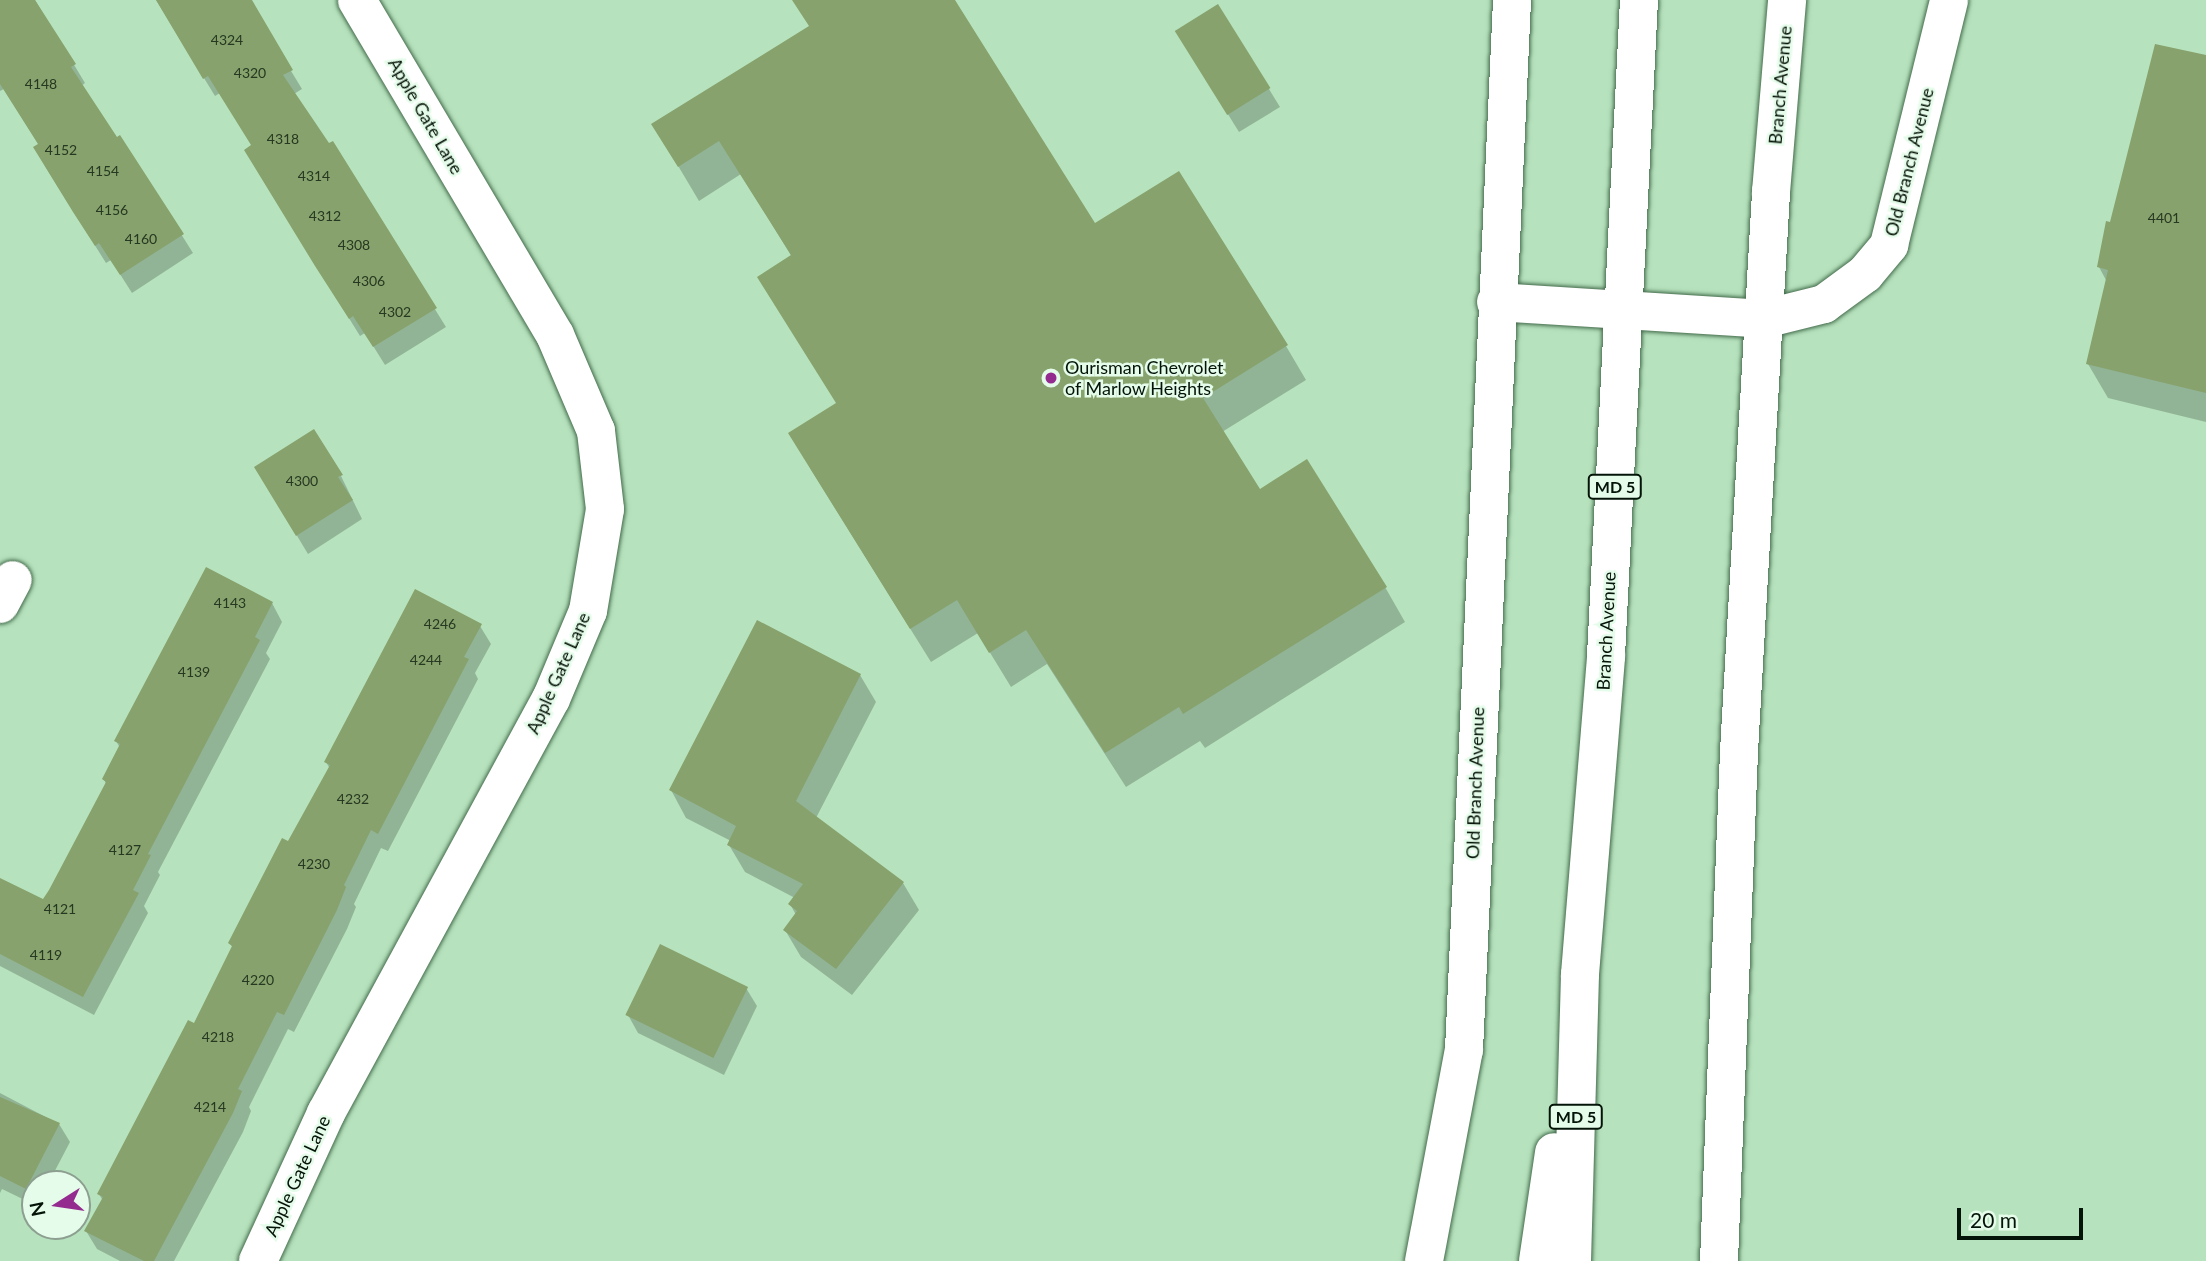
<!DOCTYPE html>
<html>
<head>
<meta charset="utf-8">
<style>
  body { margin:0 }
  #map { position:relative; width:2206px; height:1261px; overflow:hidden; background:#b6e2bd; font-family:Lato,sans-serif }
  div>[style] { position:absolute }
  [style*='--x'] { left:calc(var(--x)*1px); top:calc(var(--y)*1px); width:calc(var(--w)*1px); rotate:calc(var(--a)*1deg) }
  .shadow>* { inset:0; background:#0003 }
  .building>* { inset:0; background:#87a26c; transform-origin:0 0 }
  .roads { filter:drop-shadow(0 0 2px #436b4b) drop-shadow(0 0 2px #436b4b) }
  .minor>* { height:38px; margin:-19px; padding:0 19px; transform-origin:19px; border-radius:19px; background:#fff }
  .tertiary>* { height:38px; margin:-19px; padding:0 19px; transform-origin:19px; border-radius:19px; background:#fff }
  .trunk>* { height:38px; margin:-19px; padding:0 19px; transform-origin:19px; border-radius:19px; background:#fff }
  .dots>* { width:19px; height:19px; translate:-50% -50%; box-sizing:border-box; border:4px solid #e6fcea; border-radius:50% }
  span { translate:-50% -50%; white-space:nowrap; text-align:center; line-height:1.15; -webkit-text-stroke:5px #e6fcea; paint-order:stroke }
  .number-label { font-size:14px; color:#263821 }
  .number-label span { -webkit-text-stroke-width:0 }
  .shield-label span { padding:2px 5px; background:#e6fcea; border:2px solid; border-radius:5px; -webkit-text-stroke-width:0 }
  .shield-label { font-size:16px; color:#051408; font-weight:700 }
  .street-label { font-size:18px; color:#051408 }
  .poi-label { font-size:18px; color:#051408 }
  .left { translate:0 -50%; text-align:left }
  .north { position:absolute; left:21px; top:1170px; width:70px; height:70px; box-sizing:border-box; background:#e6fcea; border:2px solid #8c9f90; border-radius:50%; rotate:258deg; font-size:19px; font-weight:700; line-height:28px; text-align:center; color:#051408 }
  .north::after { content:''; display:block; margin:auto; width:24px; height:32px; background:#942c90; clip-path:polygon(50% 0,100% 100%,50% 72%,0 100%) }
  .scale { position:absolute; left:1957px; top:1208px; width:126px; height:32px; box-sizing:border-box; border:4px solid #051408; border-top:0; padding-left:9px; font-size:21px; line-height:24px; white-space:nowrap; color:#051408; -webkit-text-stroke:5px #e6fcea; paint-order:stroke }
</style>
</head>
<body>
<div id="map">
  <div class="shadow">
    <div style="clip-path:polygon(0 0,35px 0,85px 83px,81px 86px,116px 140px,120px 137px,193px 253px,132px 293px,111px 260px,106px 263px,45px 166px,39px 145px,4px 89px,0 91px)"></div>
    <div style="clip-path:polygon(156px 0,248px 0,302px 89px,294px 94px,329px 145px,332px 143px,446px 327px,385px 365px,365px 333px,360px 336px,278px 203px,253px 146px,220px 93px,215px 96px)"></div>
    <div style="clip-path:polygon(796px 0,953px 0,1094px 226px,1286px 346px,1306px 380px,1222px 432px,1260px 491px,1385px 587px,1405px 622px,1205px 748px,1200px 741px,1126px 787px,1047px 664px,1011px 687px,978px 633px,931px 662px,810px 468px,837px 404px,792px 257px,741px 174px,699px 201px,674px 159px,810px 27px)"></div>
    <div style="clip-path:polygon(1188px 50px,1269px 89px,1280px 107px,1239px 132px)"></div>
    <div style="clip-path:polygon(2206px 57px,2206px 422px,2108px 398px,2088px 364px,2107px 282px,2099px 267px,2111px 225px)"></div>
    <div style="clip-path:polygon(341px 476px,362px 519px,308px 554px,267px 486px)"></div>
    <div style="clip-path:polygon(272px 603px,282px 622px,266px 653px,270px 659px,158px 872px,160px 875px,144px 906px,148px 913px,94px 1015px,0 966px,0 880px,44px 901px,106px 784px,104px 779px,120px 748px,116px 741px)"></div>
    <div style="clip-path:polygon(480px 626px,491px 644px,475px 673px,478px 679px,388px 851px,381px 848px,354px 904px,356px 907px,347px 929px,294px 1032px,288px 1029px,249px 1107px,251px 1111px,243px 1132px,174px 1261px,120px 1261px,97px 1249px,86px 1231px,103px 1201px,99px 1194px,195px 1026px,233px 948px,230px 943px,330px 769px,326px 762px)"></div>
    <div style="clip-path:polygon(860px 675px,876px 702px,816px 818px,903px 883px,919px 910px,852px 995px,801px 957px,785px 930px,796px 915px,790px 904px,795px 898px,745px 872px,729px 845px,731px 841px,686px 818px,671px 790px)"></div>
    <div style="clip-path:polygon(746px 988px,757px 1006px,724px 1075px,638px 1033px,628px 1015px)"></div>
    <div style="clip-path:polygon(0 1093px,59px 1124px,70px 1142px,48px 1184px,35px 1184px,35px 1205px,2px 1189px,0 1193px)"></div>
  </div>
  <div class="building">
    <div style="clip-path:polygon(0 0,35px 0,76px 64px,71px 67px,117px 137px,120px 135px,184px 234px,120px 275px,99px 243px,95px 246px,73px 212px,33px 147px,38px 144px,0 84px)"></div>
    <div style="clip-path:polygon(156px 0,252px 0,293px 70px,283px 75px,329px 143px,333px 141px,437px 308px,373px 347px,353px 316px,349px 319px,315px 266px,244px 150px,251px 145px,208px 76px,203px 79px)"></div>
    <div style="clip-path:polygon(792px 0,955px 0,1095px 223px,1179px 171px,1288px 345px,1203px 398px,1260px 489px,1307px 459px,1387px 587px,1183px 714px,1179px 707px,1105px 753px,1026px 630px,989px 653px,957px 600px,910px 629px,788px 433px,836px 403px,757px 277px,791px 255px,719px 141px,678px 167px,651px 124px,809px 26px)"></div>
    <div style="left:1218px;top:4px;width:99px;height:51px;rotate:58deg"></div>
    <div style="clip-path:polygon(2155px 44px,2206px 55px,2206px 393px,2086px 364px,2108px 270px,2097px 267px,2106px 221px,2110px 222px)"></div>
    <div style="clip-path:polygon(314px 429px,343px 475px,338px 477px,353px 500px,296px 536px,254px 467px)"></div>
    <div style="clip-path:polygon(206px 567px,273px 602px,255px 637px,260px 640px,148px 854px,151px 855px,133px 890px,139px 893px,83px 997px,0 954px,0 878px,43px 899px,49px 890px,106px 782px,102px 779px,120px 744px,114px 741px)"></div>
    <div style="clip-path:polygon(415px 589px,482px 624px,464px 657px,469px 659px,378px 834px,371px 830px,344px 885px,346px 887px,337px 910px,284px 1015px,277px 1012px,238px 1089px,242px 1091px,233px 1113px,154px 1261px,144px 1261px,84px 1231px,103px 1197px,97px 1194px,188px 1020px,194px 1023px,232px 946px,228px 943px,282px 838px,288px 841px,330px 765px,324px 762px)"></div>
    <div style="clip-path:polygon(757px 620px,861px 674px,796px 801px,904px 882px,836px 969px,783px 930px,797px 911px,788px 904px,803px 884px,727px 845px,736px 826px,669px 790px)"></div>
    <div style="left:660px;top:944px;width:98px;height:79px;rotate:26deg"></div>
    <div style="clip-path:polygon(0 1097px,60px 1123px,26px 1189px,0 1176px)"></div>
  </div>
  <div class="roads">
    <div class="minor">
      <div style="--x:1496;--y:302;--w:269;--a:3.6"></div>
      <div style="--x:1764;--y:319;--w:62;--a:-14"></div>
      <div style="--x:1824;--y:304;--w:51;--a:-36.2"></div>
      <div style="--x:1865;--y:274;--w:38;--a:-50"></div>
      <div style="--x:1889;--y:245;--w:252;--a:-76.2"></div>
      <div style="--x:0;--y:604;--w:27;--a:-62"></div>
      <div style="--x:258;--y:1261;--w:163;--a:-65.3"></div>
      <div style="--x:326;--y:1113;--w:471;--a:-61.5"></div>
      <div style="--x:551;--y:699;--w:95;--a:-67.2"></div>
      <div style="--x:588;--y:611;--w:103;--a:-80.5"></div>
      <div style="--x:605;--y:509;--w:79;--a:-96.6"></div>
      <div style="--x:596;--y:431;--w:104;--a:-113.1"></div>
      <div style="--x:555;--y:335;--w:389;--a:-120.6"></div>
    </div>
    <div class="tertiary">
      <div style="--x:1424;--y:1261;--w:215;--a:-79.3"></div>
      <div style="--x:1464;--y:1050;--w:1051;--a:-87.38"></div>
    </div>
    <div class="trunk">
      <div style="--x:1538;--y:1261;--w:110;--a:-81.6"></div>
      <div style="--x:1572;--y:1261;--w:287;--a:-88.4"></div>
      <div style="--x:1580;--y:974;--w:319;--a:-85.3"></div>
      <div style="--x:1606;--y:656;--w:657;--a:-87.12"></div>
      <div style="--x:1719;--y:1261;--w:510;--a:-87.75"></div>
      <div style="--x:1739;--y:751;--w:560;--a:-86.72"></div>
      <div style="--x:1771;--y:192;--w:193;--a:-85.2"></div>
    </div>
  </div>
  <div class="dots">
    <div style="left:1051px;top:378px;background:#942c90"></div>
  </div>
  <div class="number-label">
    <span style="left:227px;top:40px">4324</span>
    <span style="left:250px;top:73px">4320</span>
    <span style="left:41px;top:84px">4148</span>
    <span style="left:283px;top:139px">4318</span>
    <span style="left:61px;top:150px">4152</span>
    <span style="left:103px;top:171px">4154</span>
    <span style="left:314px;top:176px">4314</span>
    <span style="left:112px;top:210px">4156</span>
    <span style="left:325px;top:216px">4312</span>
    <span style="left:2164px;top:218px">4401</span>
    <span style="left:141px;top:239px">4160</span>
    <span style="left:354px;top:245px">4308</span>
    <span style="left:369px;top:281px">4306</span>
    <span style="left:395px;top:312px">4302</span>
    <span style="left:302px;top:481px">4300</span>
    <span style="left:230px;top:603px">4143</span>
    <span style="left:440px;top:624px">4246</span>
    <span style="left:426px;top:660px">4244</span>
    <span style="left:194px;top:672px">4139</span>
    <span style="left:353px;top:799px">4232</span>
    <span style="left:125px;top:850px">4127</span>
    <span style="left:314px;top:864px">4230</span>
    <span style="left:60px;top:909px">4121</span>
    <span style="left:46px;top:955px">4119</span>
    <span style="left:258px;top:980px">4220</span>
    <span style="left:218px;top:1037px">4218</span>
    <span style="left:210px;top:1107px">4214</span>
  </div>
  <div class="shield-label">
    <span style="left:1615px;top:487px">MD 5</span>
    <span style="left:1576px;top:1117px">MD 5</span>
  </div>
  <div class="street-label">
    <span style="left:1780px;top:85px;rotate:-85deg">Branch Avenue</span>
    <span style="left:426px;top:116px;rotate:60deg">Apple Gate Lane</span>
    <span style="left:1909px;top:162px;rotate:-76deg">Old Branch Avenue</span>
    <span style="left:1606px;top:631px;rotate:-87deg">Branch Avenue</span>
    <span style="left:558px;top:673px;rotate:-66deg">Apple Gate Lane</span>
    <span style="left:1475px;top:783px;rotate:-88deg">Old Branch Avenue</span>
    <span style="left:297px;top:1176px;rotate:-65deg">Apple Gate Lane</span>
  </div>
  <div class="poi-label">
    <span class="left" style="left:1065px;top:378px">Ourisman Chevrolet<br>of Marlow Heights</span>
  </div>
  <div class="north">N</div>
  <div class="scale">20 m</div>
</div>
</body>
</html>
